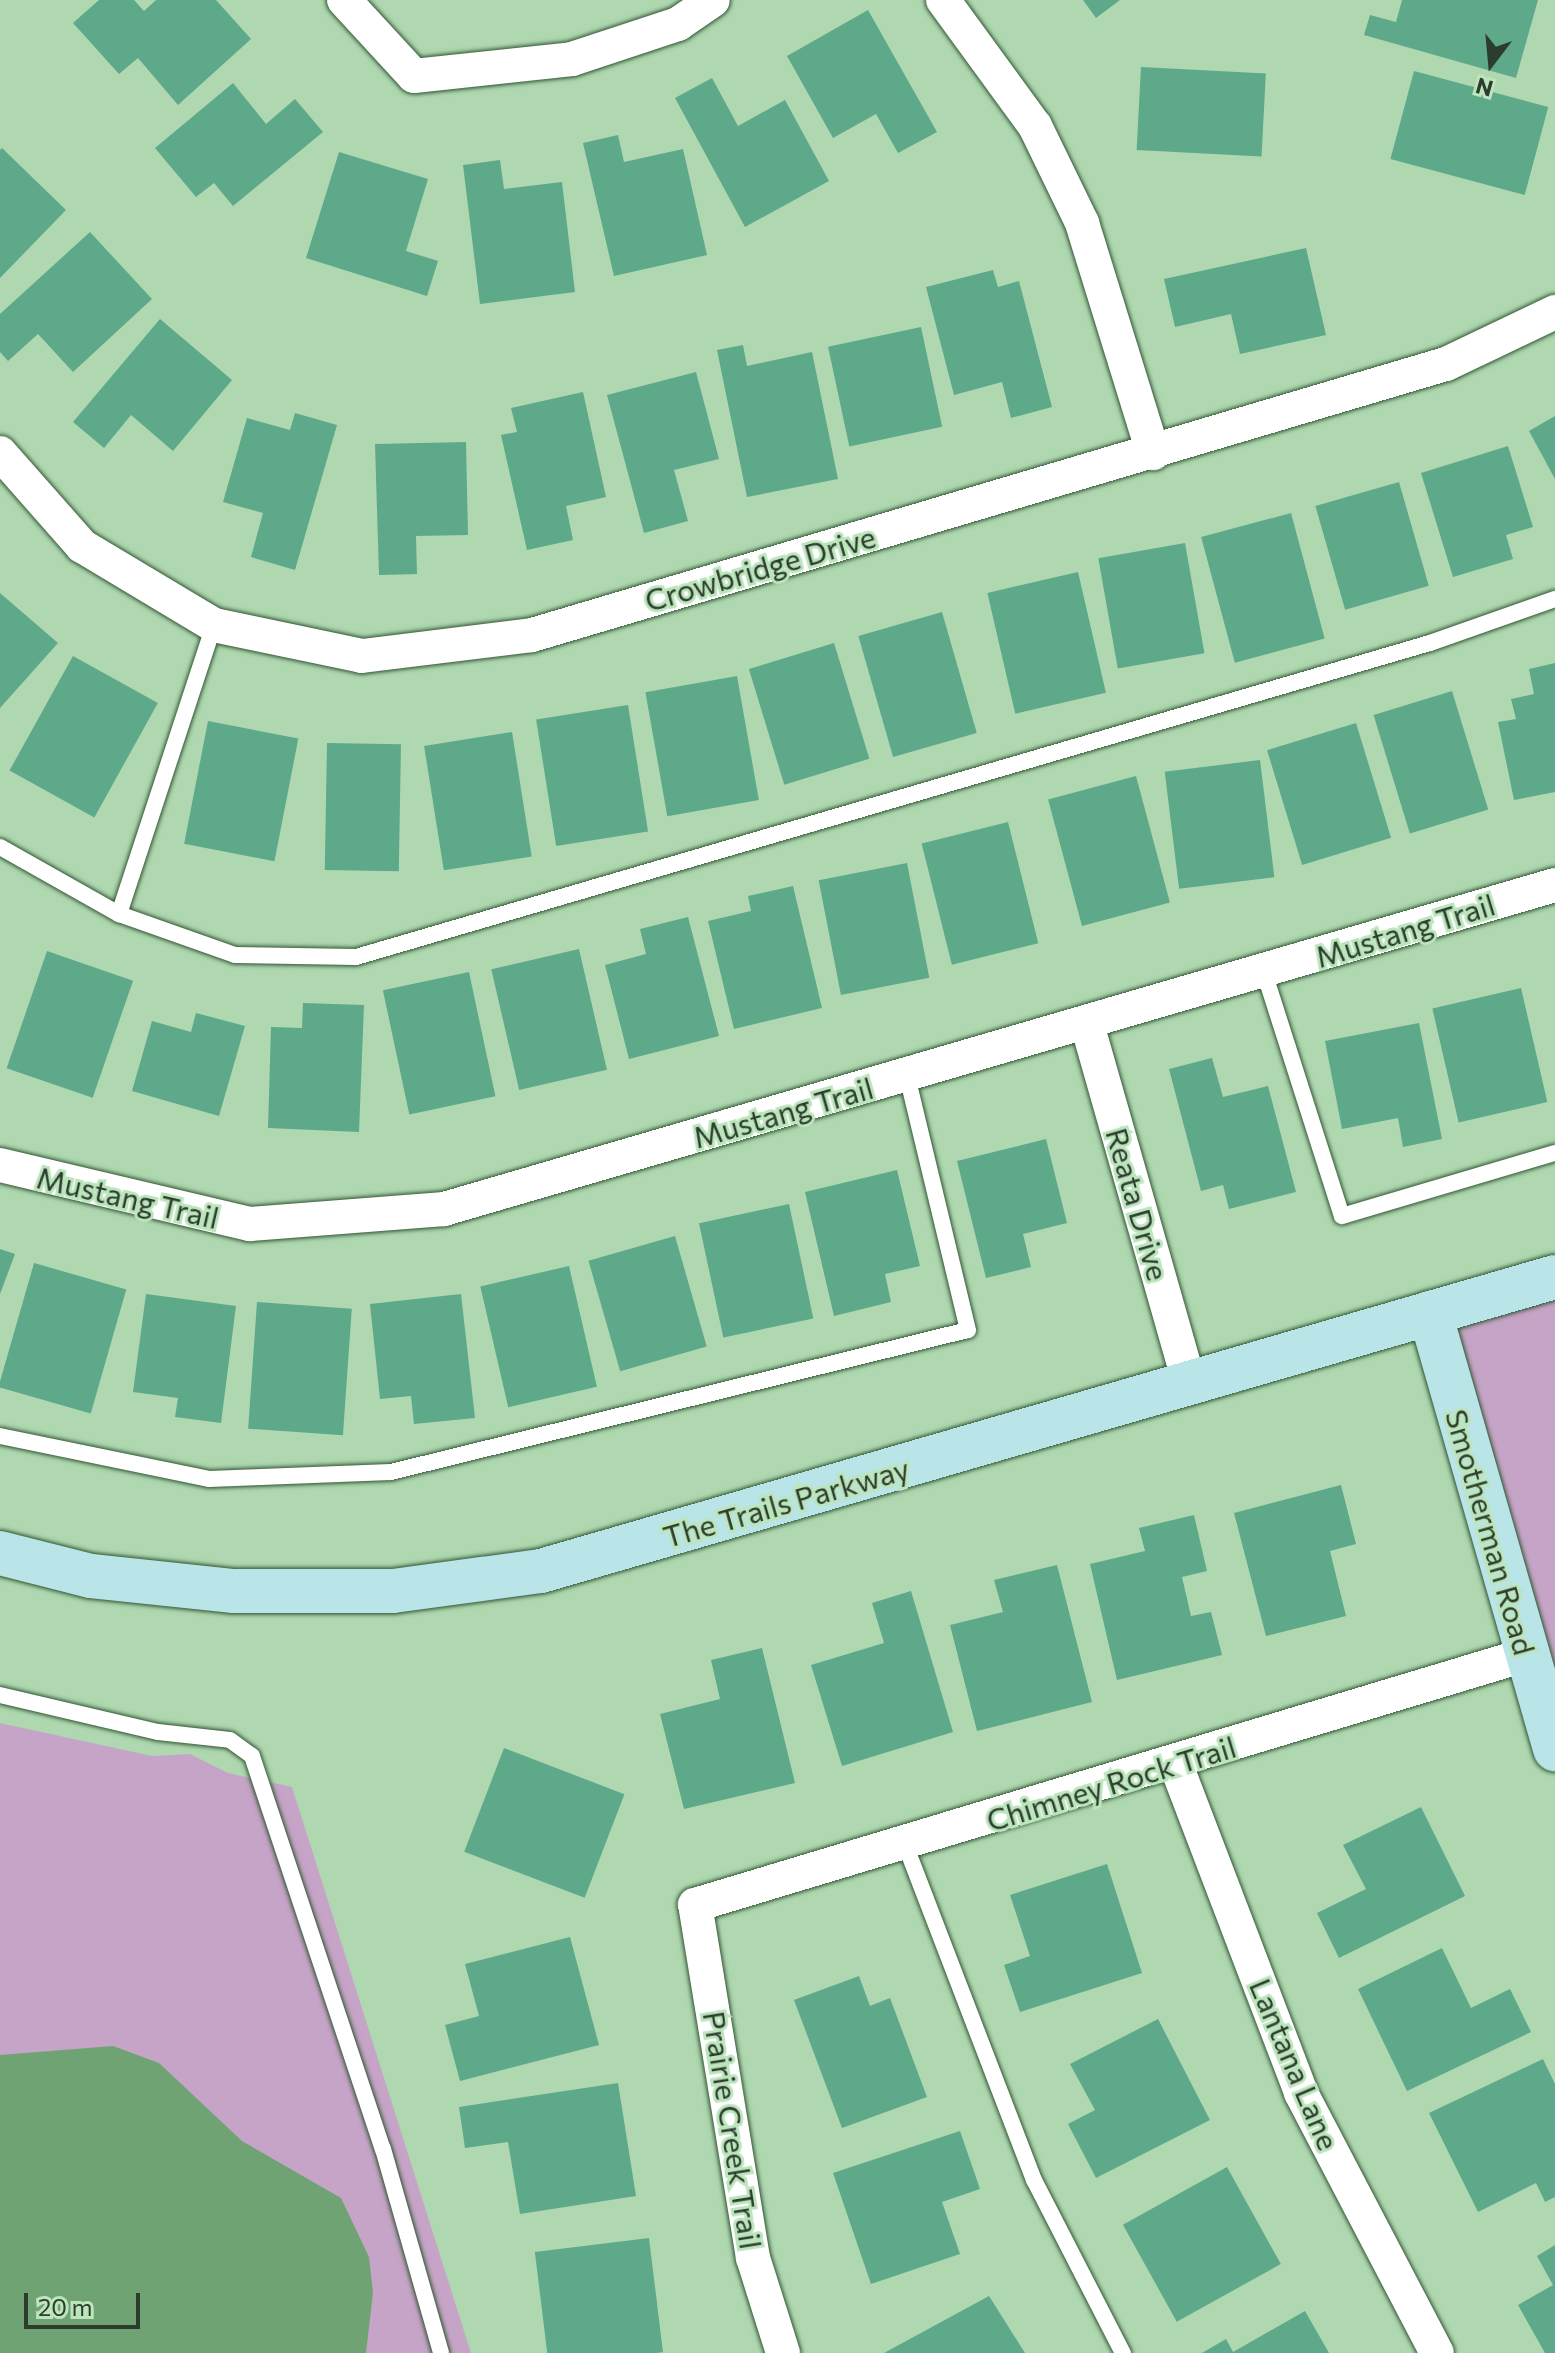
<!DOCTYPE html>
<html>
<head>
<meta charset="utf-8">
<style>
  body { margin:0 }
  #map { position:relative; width:1555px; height:2353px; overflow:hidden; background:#afd8b0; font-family:Commissioner,sans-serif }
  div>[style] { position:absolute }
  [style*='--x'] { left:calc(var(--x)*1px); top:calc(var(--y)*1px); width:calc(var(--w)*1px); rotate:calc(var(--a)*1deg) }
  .green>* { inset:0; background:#c6a4c7 }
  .water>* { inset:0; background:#70a373 }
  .building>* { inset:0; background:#5da98a; transform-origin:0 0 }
  .roads { filter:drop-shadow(0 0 2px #325634) drop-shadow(0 0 2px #325634) }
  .lane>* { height:16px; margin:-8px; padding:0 8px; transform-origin:8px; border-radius:8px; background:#fff }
  .street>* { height:34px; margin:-17px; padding:0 17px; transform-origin:17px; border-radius:17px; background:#fff }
  .secondary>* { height:44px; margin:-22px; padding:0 22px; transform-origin:22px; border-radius:22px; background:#b9e4e8 }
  span { translate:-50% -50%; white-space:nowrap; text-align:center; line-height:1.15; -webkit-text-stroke:6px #bce5bd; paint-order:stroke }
  .street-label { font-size:30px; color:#2d3d2d }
  .north { position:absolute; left:1451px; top:24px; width:80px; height:80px; -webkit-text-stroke:6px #bce5bd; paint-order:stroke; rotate:196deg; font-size:22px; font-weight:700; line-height:32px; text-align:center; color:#2d3d2d }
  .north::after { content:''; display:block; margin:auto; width:28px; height:36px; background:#2d3d2d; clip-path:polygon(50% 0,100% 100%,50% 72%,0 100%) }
  .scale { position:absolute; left:24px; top:2293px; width:116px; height:36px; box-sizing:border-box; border:4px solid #2d3d2d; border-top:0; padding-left:10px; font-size:24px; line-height:28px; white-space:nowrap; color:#2d3d2d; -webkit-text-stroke:6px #bce5bd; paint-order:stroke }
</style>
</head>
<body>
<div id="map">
  <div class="green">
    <div style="clip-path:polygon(1555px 1273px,1555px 1744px,1430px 1313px)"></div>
    <div style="clip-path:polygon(0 1723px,152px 1756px,190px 1754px,228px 1773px,292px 1787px,471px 2353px,0 2353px)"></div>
  </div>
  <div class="water">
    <div style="clip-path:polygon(113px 2046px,159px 2063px,242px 2141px,341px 2198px,369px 2257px,373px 2293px,366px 2353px,0 2353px,0 2055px)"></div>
  </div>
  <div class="building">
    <div style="clip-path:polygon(99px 0,134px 0,144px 11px,156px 0,216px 0,251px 39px,178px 105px,138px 58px,119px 74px,73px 23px)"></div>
    <div style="clip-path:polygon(1083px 0,1120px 0,1096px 18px)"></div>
    <div style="clip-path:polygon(1402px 0,1538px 0,1516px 78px,1364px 35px,1370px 15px,1396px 22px)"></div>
    <div style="clip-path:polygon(868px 10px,937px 132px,898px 153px,876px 114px,833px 138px,787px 56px)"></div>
    <div style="left:1141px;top:67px;width:125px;height:83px;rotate:3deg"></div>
    <div style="left:1414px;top:71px;width:139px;height:91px;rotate:15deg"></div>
    <div style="clip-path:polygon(712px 78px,738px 126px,785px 100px,829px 181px,745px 227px,675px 98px)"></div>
    <div style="clip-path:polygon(233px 83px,266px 124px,295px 99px,323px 132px,233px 206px,214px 183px,196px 197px,155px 148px)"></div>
    <div style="clip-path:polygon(618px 135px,624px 162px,683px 149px,707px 255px,614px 276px,583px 143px)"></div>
    <div style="clip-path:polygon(2px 148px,66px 210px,0 278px,0 150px)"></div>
    <div style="clip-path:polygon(339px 152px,428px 179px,406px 251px,438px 261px,427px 296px,306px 258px)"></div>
    <div style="clip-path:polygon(500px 160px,504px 189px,562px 182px,575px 292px,480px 304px,463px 165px)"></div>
    <div style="clip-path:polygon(90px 232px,152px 299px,73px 372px,38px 334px,8px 361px,0 352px,0 314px)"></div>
    <div style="clip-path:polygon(1306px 248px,1326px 335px,1240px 354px,1231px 314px,1175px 327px,1164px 279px)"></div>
    <div style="clip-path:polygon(993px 270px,998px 287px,1019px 281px,1052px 407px,1011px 418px,1002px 382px,954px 395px,926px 287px)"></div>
    <div style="clip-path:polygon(160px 319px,232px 380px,173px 451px,131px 415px,104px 448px,73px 422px)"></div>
    <div style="left:921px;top:327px;width:102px;height:95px;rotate:78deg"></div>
    <div style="clip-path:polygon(743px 345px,747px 366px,812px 352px,838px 479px,747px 497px,717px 350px)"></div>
    <div style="clip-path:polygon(696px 372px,719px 459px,674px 470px,688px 521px,644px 533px,607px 395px)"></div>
    <div style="clip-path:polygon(583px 392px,606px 497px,566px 506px,573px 540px,527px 550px,501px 435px,517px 432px,511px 408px)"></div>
    <div style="clip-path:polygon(295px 413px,337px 425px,295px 570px,251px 557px,263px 513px,223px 502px,247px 418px,290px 430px)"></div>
    <div style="clip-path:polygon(1555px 416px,1555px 479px,1529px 431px)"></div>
    <div style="clip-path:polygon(466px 442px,468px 535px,416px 536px,417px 574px,379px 575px,375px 444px)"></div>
    <div style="clip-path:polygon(1508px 446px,1533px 527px,1506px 535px,1513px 559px,1453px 577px,1421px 473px)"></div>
    <div style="left:1399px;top:482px;width:108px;height:87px;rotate:74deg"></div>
    <div style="left:1291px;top:513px;width:130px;height:93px;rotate:75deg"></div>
    <div style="left:1185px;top:543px;width:112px;height:88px;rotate:80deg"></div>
    <div style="left:1078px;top:572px;width:124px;height:93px;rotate:77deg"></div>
    <div style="clip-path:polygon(0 593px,58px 643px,0 708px)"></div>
    <div style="left:942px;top:612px;width:126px;height:87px;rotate:74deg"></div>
    <div style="left:834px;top:643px;width:121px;height:89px;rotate:73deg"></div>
    <div style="left:73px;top:656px;width:97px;height:131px;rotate:29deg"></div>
    <div style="clip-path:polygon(1555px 663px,1555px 792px,1514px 800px,1498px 722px,1516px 719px,1511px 699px,1534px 694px,1529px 669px)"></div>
    <div style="left:737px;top:676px;width:126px;height:93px;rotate:80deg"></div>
    <div style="left:1452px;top:691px;width:124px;height:82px;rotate:73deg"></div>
    <div style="left:628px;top:705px;width:128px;height:93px;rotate:81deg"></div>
    <div style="left:208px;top:721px;width:92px;height:125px;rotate:11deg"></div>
    <div style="left:1356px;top:723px;width:120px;height:93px;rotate:73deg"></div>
    <div style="left:512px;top:732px;width:126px;height:89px;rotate:81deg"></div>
    <div style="left:327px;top:743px;width:74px;height:127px;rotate:1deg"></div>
    <div style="left:1260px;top:760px;width:118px;height:96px;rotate:83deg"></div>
    <div style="left:1136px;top:776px;width:131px;height:91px;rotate:75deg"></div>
    <div style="left:1008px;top:822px;width:125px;height:89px;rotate:76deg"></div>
    <div style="left:907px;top:863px;width:117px;height:90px;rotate:79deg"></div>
    <div style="clip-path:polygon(793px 886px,822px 1008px,734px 1029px,708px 921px,751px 911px,748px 896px)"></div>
    <div style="clip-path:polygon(688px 917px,719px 1036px,629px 1059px,605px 965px,646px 954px,640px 929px)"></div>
    <div style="left:579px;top:949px;width:124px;height:90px;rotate:77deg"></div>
    <div style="left:47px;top:951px;width:91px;height:124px;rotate:19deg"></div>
    <div style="left:469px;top:972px;width:127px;height:88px;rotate:78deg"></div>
    <div style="left:1521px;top:988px;width:117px;height:91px;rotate:77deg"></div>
    <div style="clip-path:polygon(303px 1003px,364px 1005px,359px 1132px,268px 1128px,271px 1027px,302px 1028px)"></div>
    <div style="clip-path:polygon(196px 1013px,245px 1026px,219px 1116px,132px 1091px,152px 1021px,191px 1032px)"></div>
    <div style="clip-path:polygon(1419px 1023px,1442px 1139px,1403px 1147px,1398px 1118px,1342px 1129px,1325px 1041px)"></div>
    <div style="clip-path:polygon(1212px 1058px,1223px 1097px,1268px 1086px,1296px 1192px,1229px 1209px,1223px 1185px,1201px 1191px,1169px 1069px)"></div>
    <div style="clip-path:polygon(1046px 1139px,1067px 1223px,1023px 1234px,1031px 1267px,986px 1278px,957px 1161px)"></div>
    <div style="clip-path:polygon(897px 1170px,920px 1266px,885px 1274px,891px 1302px,834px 1316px,805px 1192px)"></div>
    <div style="left:789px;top:1204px;width:117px;height:92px;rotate:78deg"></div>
    <div style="left:675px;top:1236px;width:115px;height:90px;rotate:74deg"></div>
    <div style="clip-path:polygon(0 1249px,15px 1254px,0 1294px)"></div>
    <div style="left:34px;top:1263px;width:96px;height:129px;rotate:16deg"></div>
    <div style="left:569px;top:1266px;width:124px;height:91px;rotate:77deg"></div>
    <div style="clip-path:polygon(146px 1294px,236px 1306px,221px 1423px,175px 1417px,178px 1398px,133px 1392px)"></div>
    <div style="clip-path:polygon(461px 1294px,475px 1418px,414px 1424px,411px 1396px,380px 1399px,370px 1304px)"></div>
    <div style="left:257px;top:1302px;width:95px;height:127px;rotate:4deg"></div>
    <div style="clip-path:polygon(1341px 1485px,1356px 1544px,1330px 1551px,1346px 1616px,1266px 1636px,1234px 1513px)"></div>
    <div style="clip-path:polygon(1194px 1515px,1207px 1571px,1182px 1577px,1191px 1616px,1211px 1612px,1222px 1655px,1117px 1680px,1090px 1564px,1145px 1551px,1139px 1528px)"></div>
    <div style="clip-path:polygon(1057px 1565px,1092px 1702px,977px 1731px,950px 1625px,1003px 1612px,994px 1580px)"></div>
    <div style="clip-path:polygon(911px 1591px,953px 1732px,842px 1766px,811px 1665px,884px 1643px,872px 1603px)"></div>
    <div style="clip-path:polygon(762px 1648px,795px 1783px,684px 1809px,660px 1714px,720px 1699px,711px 1660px)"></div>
    <div style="left:504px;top:1748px;width:129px;height:111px;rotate:21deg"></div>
    <div style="clip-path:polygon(1421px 1807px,1465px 1896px,1339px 1958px,1317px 1913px,1366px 1889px,1343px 1845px)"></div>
    <div style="clip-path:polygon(1107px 1864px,1142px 1973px,1020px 2012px,1004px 1965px,1030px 1956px,1010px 1895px)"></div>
    <div style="clip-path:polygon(570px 1937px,599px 2045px,460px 2081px,445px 2025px,479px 2016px,465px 1964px)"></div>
    <div style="clip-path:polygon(1442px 1948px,1471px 2008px,1510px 1989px,1531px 2032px,1407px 2091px,1358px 1989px)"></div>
    <div style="clip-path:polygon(859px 1976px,870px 2006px,890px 1998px,927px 2097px,842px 2128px,794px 2000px)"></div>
    <div style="clip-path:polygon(1158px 2019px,1210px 2120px,1096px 2178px,1068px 2124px,1095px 2110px,1070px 2064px)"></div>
    <div style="clip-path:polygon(1543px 2059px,1555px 2084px,1555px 2197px,1545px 2202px,1536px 2183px,1478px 2212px,1429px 2113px)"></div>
    <div style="clip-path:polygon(618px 2083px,636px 2196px,520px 2214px,508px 2142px,465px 2148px,459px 2107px)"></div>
    <div style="clip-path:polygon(960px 2131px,980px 2189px,942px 2202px,960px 2254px,871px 2284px,833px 2173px)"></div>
    <div style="left:1227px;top:2167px;width:111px;height:119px;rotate:61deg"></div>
    <div style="left:649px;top:2238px;width:115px;height:115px;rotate:83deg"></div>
    <div style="clip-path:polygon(1555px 2245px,1555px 2353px,1545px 2353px,1518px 2305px,1553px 2285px,1537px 2256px)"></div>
    <div style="clip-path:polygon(989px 2296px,1025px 2353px,884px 2353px)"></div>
    <div style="clip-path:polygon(1305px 2311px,1329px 2353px,1202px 2353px,1226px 2339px,1233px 2352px)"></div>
  </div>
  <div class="roads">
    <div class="lane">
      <div style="--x:0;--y:847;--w:137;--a:29.4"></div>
      <div style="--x:119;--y:914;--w:123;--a:19.5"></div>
      <div style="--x:235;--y:955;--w:121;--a:0.9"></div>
      <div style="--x:356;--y:957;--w:1119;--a:-16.3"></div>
      <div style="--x:1430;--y:643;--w:133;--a:-19.4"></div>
      <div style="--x:119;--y:914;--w:304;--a:-71.8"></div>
      <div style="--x:1264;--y:972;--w:256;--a:72.3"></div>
      <div style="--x:1342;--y:1216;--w:222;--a:-16.5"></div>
      <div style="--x:0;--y:1436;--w:213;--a:11.6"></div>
      <div style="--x:209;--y:1479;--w:182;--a:-2.2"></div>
      <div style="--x:391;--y:1472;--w:594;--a:-13.83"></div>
      <div style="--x:968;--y:1330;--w:261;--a:-103.5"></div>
      <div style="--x:0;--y:1695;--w:162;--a:13.2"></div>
      <div style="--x:158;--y:1732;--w:72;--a:6.3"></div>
      <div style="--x:230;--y:1740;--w:27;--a:36"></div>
      <div style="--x:252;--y:1756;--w:414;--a:71.6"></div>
      <div style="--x:383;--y:2149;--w:212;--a:74.1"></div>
      <div style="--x:905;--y:1844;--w:360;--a:69"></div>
      <div style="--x:1034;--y:2180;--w:195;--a:62.8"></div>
    </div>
    <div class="street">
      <div style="--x:344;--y:0;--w:103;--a:47.4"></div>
      <div style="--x:414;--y:76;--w:159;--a:-6.1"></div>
      <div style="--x:572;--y:59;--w:112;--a:-18.3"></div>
      <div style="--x:678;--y:24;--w:42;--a:-34.4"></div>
      <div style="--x:943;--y:0;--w:156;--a:53.9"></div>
      <div style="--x:1035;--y:126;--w:108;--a:64.1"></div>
      <div style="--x:1082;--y:223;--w:241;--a:72.8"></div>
      <div style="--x:0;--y:453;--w:124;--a:48.6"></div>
      <div style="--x:82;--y:546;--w:154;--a:30.9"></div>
      <div style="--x:214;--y:625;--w:151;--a:11.8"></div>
      <div style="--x:362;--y:656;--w:171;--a:-7"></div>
      <div style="--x:532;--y:635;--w:953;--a:-16.52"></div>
      <div style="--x:1446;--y:364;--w:121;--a:-25.5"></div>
      <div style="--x:1087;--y:1024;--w:373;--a:74.1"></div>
      <div style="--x:0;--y:1165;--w:257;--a:13.3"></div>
      <div style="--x:250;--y:1224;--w:195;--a:-4.4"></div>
      <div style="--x:444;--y:1209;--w:1157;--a:-16.26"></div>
      <div style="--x:1176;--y:1765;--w:351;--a:69.1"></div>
      <div style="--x:1301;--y:2093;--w:293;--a:62.4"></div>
      <div style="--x:783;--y:2353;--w:100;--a:-107.5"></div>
      <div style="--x:753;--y:2258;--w:358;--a:-99.3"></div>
      <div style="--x:695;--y:1905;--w:867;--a:-16.76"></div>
    </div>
    <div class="secondary">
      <div style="--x:1430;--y:1313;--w:454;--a:74"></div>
      <div style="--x:0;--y:1553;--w:94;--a:14.2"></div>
      <div style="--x:91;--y:1576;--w:144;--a:6"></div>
      <div style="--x:234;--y:1591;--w:159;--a:0"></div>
      <div style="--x:393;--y:1591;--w:149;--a:-7.7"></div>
      <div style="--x:541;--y:1571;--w:1056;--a:-16.17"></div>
    </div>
  </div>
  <div class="street-label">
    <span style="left:760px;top:568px;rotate:-16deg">Crowbridge Drive</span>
    <span style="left:1405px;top:930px;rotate:-17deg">Mustang Trail</span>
    <span style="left:783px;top:1112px;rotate:-16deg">Mustang Trail</span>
    <span style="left:128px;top:1197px;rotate:13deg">Mustang Trail</span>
    <span style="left:1138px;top:1204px;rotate:74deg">Reata Drive</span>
    <span style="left:786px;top:1502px;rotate:-16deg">The Trails Parkway</span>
    <span style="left:1491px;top:1532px;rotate:74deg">Smotherman Road</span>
    <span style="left:1111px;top:1783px;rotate:-17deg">Chimney Rock Trail</span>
    <span style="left:1295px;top:2064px;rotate:67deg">Lantana Lane</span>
    <span style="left:733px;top:2130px;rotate:81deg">Prairie Creek Trail</span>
  </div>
  <div class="north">N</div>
  <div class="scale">20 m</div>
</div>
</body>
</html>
